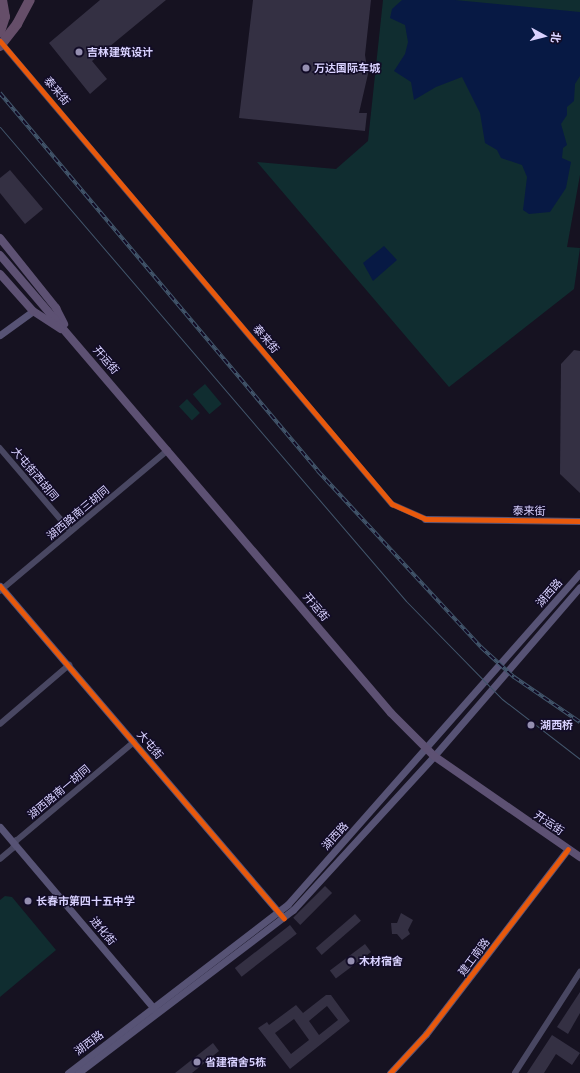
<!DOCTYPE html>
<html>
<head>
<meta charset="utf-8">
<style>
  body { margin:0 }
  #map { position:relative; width:580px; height:1073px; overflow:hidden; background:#161221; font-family:"Titillium Web","Noto Sans SC",sans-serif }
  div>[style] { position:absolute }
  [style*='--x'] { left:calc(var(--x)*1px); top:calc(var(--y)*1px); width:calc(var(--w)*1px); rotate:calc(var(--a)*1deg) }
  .green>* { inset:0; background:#102d30; transform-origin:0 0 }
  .water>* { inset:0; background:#071944 }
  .building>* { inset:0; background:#343043; transform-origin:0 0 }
  .street>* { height:5.5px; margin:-2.75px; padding:0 2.75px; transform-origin:2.75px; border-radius:2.75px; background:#494762 }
  .secondary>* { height:7px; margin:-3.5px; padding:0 3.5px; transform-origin:3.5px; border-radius:3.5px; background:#575375 }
  .primary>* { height:8px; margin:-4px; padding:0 4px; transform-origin:4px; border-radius:4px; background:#5d5173 }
  .highway>* { height:10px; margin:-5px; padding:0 5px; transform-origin:5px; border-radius:5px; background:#654e69 }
  .tram>* { height:1px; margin:-0.5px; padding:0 0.5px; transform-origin:0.5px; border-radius:0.5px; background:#42566c }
  .rail>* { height:3.5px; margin-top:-1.75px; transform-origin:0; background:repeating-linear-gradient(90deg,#120c27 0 6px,#42566c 0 12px); box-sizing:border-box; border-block:1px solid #42566c }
  .highway-bridge>* { height:10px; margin:-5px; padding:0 5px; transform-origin:5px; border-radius:5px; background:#654e69 }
  .cycleway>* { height:5px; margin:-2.5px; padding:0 2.5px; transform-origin:2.5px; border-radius:2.5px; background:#e8590c }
  .dots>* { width:11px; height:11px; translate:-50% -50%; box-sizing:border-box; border:2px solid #120c27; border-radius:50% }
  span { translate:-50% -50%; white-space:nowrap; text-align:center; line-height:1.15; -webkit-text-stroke:3px #120c27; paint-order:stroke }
  .poi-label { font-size:11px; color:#d9d2ff; font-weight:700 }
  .left { translate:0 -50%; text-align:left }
  .street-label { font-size:11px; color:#d9d2ff }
  .north { position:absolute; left:524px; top:16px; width:40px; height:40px; -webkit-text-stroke:3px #120c27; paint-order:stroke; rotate:97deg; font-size:11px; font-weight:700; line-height:16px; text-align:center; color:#d9d2ff }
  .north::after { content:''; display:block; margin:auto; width:14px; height:18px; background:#d9d2ff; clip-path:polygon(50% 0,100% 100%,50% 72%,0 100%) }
</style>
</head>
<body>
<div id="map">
  <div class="green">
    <div style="clip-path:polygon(383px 0,580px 0,580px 175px,567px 247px,580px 248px,574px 289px,449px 387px,257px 162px,336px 169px,368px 141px)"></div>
    <div style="left:205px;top:384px;width:26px;height:16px;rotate:50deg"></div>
    <div style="left:187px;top:399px;width:19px;height:11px;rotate:47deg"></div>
    <div style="clip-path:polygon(5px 896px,12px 897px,56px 950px,0 997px,0 900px)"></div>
  </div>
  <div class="water">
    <div style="clip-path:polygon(402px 0,455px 0,580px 12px,580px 76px,575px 84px,574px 101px,567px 107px,567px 115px,561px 124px,567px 145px,563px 148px,562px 158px,571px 162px,566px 188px,550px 212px,529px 214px,523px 210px,527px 177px,522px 165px,501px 158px,497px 150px,485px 143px,480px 113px,462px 77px,436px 87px,414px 100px,411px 82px,394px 71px,405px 54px,408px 42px,405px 25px,390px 18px,392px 9px)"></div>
    <div style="clip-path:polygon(384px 246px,397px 260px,373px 281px,363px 263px)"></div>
  </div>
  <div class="building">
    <div style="clip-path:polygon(100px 0,166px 0,92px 61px,107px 79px,90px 94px,49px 43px)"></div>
    <div style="clip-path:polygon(253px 0,371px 0,365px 55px,368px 74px,359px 113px,367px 113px,365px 131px,239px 118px)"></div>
    <div style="clip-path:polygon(10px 170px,43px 209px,25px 224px,0 193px,0 178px)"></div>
    <div style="clip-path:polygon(574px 350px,580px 351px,580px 493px,560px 474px,561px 364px)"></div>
    <div style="left:325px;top:886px;width:10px;height:45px;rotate:45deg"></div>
    <div style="clip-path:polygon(401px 913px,413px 920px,408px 930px,410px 934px,402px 940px,397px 934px,392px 934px,391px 923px,397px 923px)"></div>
    <div style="left:355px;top:914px;width:9px;height:52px;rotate:49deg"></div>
    <div style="left:290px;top:925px;width:11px;height:70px;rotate:52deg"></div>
    <div style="left:365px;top:944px;width:10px;height:44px;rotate:53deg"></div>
    <div style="clip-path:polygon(580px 992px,580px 1013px,568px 1034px,557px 1027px)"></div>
    <div style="clip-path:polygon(evenodd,326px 995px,331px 995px,350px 1021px,290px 1069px,258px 1028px,267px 1022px,269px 1025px,296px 1005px,303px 1013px,326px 995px,327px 1006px,338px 1020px,319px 1035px,309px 1021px,327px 1006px,326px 995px,294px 1019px,309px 1040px,291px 1054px,275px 1033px,294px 1019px)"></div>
    <div style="clip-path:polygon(552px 1035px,580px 1053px,572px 1065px,556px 1054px,544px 1073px,527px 1073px)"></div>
    <div style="clip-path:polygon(213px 1043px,219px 1051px,192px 1073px,175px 1073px)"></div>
  </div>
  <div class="street">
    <div style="--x:1;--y:42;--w:605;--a:49.76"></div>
    <div style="--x:392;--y:504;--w:36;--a:24"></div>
    <div style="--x:0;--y:448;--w:109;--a:49.5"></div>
    <div style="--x:0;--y:591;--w:219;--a:-40"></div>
    <div style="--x:0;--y:724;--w:91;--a:-40.5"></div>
    <div style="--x:0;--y:859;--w:17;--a:-40"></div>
    <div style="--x:13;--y:848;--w:8;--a:-67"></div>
    <div style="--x:16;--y:841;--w:154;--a:-40"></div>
    <div style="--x:515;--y:1073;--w:120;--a:-57.2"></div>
  </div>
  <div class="secondary">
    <div style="--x:0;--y:335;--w:41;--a:-36"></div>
    <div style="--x:425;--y:519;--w:155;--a:0.7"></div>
    <div style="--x:0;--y:586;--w:434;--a:49.5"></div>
    <div style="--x:0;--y:827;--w:241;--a:49.7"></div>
    <div style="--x:68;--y:1073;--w:277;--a:-37.5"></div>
    <div style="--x:288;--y:904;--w:441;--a:-48.6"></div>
    <div style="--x:78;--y:1073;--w:270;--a:-37.2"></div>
    <div style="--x:293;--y:910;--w:209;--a:-47.5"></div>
    <div style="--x:434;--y:756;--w:223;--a:-49.2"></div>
    <div style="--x:390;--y:1073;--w:53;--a:-47.3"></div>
    <div style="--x:426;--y:1034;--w:233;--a:-52.5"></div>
  </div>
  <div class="primary">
    <div style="--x:0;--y:238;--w:90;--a:51.3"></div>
    <div style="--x:56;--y:308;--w:18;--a:63"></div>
    <div style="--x:0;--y:255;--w:602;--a:49.51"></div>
    <div style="--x:391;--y:713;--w:61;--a:45"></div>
    <div style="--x:434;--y:756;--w:178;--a:34.7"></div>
    <div style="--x:0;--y:274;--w:50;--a:48.3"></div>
    <div style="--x:33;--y:311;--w:33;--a:33"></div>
  </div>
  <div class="highway">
    <div style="--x:0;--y:32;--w:16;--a:-72"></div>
    <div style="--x:5;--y:17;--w:17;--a:-100"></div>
  </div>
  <div class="tram">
    <div style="--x:0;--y:127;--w:624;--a:49.42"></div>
    <div style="--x:406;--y:601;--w:137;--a:45.6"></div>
    <div style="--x:502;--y:699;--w:98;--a:37.6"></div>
  </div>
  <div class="rail">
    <div style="--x:0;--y:93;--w:494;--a:49.9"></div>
    <div style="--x:318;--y:471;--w:240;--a:47.2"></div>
    <div style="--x:481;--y:647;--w:45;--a:42.3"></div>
    <div style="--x:514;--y:677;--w:80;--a:34.3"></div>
  </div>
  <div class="highway-bridge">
    <div style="--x:0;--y:46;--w:28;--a:-52"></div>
    <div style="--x:17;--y:24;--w:27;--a:-62"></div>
  </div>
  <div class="cycleway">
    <div style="--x:0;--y:41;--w:607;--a:49.75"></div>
    <div style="--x:392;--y:504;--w:36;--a:24"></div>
    <div style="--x:425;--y:519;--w:155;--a:0.7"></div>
    <div style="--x:0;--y:586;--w:437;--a:49.5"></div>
    <div style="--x:390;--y:1073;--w:53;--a:-47.3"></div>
    <div style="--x:426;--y:1034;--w:233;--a:-52.5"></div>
  </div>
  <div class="dots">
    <div style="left:79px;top:52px;background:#958fb1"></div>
    <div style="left:306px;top:68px;background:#958fb1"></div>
    <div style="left:531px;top:725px;background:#958fb1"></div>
    <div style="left:28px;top:901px;background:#958fb1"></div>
    <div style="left:351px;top:961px;background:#958fb1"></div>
    <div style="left:197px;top:1062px;background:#958fb1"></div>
  </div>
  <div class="poi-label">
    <span class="left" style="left:87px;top:52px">吉林建筑设计</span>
    <span class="left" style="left:314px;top:68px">万达国际车城</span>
    <span class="left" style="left:540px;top:725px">湖西桥</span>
    <span class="left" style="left:36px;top:901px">长春市第四十五中学</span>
    <span class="left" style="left:359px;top:961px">木材宿舍</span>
    <span class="left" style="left:205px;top:1062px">省建宿舍5栋</span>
  </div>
  <div class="street-label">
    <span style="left:57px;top:91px;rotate:50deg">泰来街</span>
    <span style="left:266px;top:339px;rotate:50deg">泰来街</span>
    <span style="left:106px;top:360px;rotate:49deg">开运街</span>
    <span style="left:35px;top:474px;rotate:50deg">大屯街西胡同</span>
    <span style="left:529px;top:511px;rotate:1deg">泰来街</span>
    <span style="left:78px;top:513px;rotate:-40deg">湖西路南三胡同</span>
    <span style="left:549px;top:593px;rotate:-49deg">湖西路</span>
    <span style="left:316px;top:607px;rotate:50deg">开运街</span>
    <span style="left:150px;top:745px;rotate:50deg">大屯街</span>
    <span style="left:59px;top:792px;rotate:-40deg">湖西路南一胡同</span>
    <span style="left:549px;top:823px;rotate:34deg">开运街</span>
    <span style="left:335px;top:836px;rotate:-48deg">湖西路</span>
    <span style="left:103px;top:931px;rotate:50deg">进化街</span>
    <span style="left:474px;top:957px;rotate:-53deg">建工南路</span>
    <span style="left:89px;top:1043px;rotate:-37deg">湖西路</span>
  </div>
  <div class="north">北</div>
</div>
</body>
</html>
